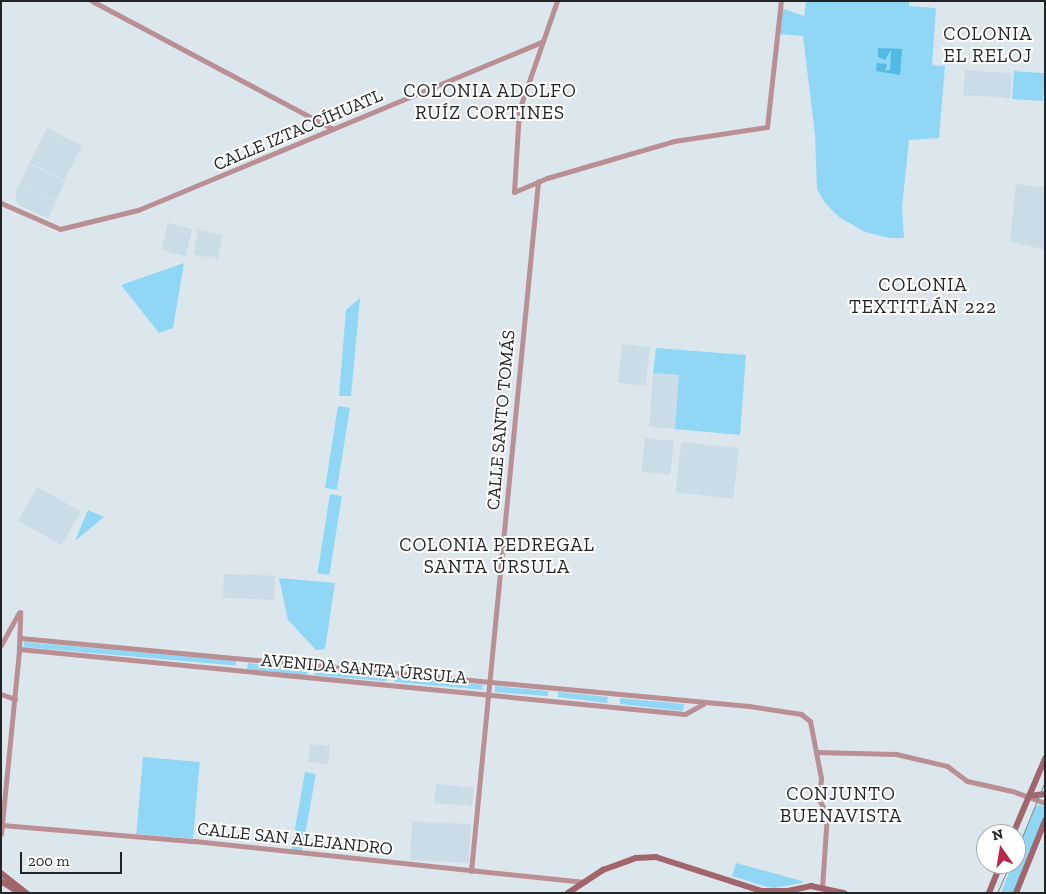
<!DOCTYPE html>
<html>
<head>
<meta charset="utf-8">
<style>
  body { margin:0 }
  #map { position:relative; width:1046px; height:894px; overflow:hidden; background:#dce7ed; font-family:"Zilla Slab",serif }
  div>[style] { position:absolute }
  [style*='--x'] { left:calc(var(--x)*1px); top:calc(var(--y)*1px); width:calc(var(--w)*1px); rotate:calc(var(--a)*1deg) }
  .built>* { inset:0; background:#cadde6; transform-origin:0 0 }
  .green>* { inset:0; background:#90d6f5; transform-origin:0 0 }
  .water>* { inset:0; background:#52bbe5 }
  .tertiary>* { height:5px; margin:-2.5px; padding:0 2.5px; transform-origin:2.5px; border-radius:2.5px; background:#b98f93 }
  .secondary>* { height:5.5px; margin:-2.75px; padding:0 2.75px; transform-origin:2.75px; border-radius:2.75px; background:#a1656c }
  .tram>* { height:1px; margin:-0.5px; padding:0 0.5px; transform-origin:0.5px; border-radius:0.5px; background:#81888c }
  span { translate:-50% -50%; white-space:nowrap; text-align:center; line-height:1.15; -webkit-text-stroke:4px #fff; paint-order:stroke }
  .street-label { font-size:18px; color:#212527 }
  .neighbourhood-label { font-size:19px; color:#212527; letter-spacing:1px }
  .frame { position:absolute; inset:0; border:2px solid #212527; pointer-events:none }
  .north { position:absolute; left:976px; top:824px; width:50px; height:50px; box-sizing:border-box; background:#fff; border:1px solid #a6a8a9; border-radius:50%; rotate:347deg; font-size:14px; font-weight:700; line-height:20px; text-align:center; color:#212527 }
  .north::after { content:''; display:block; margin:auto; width:18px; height:22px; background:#b8274b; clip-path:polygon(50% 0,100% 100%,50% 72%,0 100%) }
  .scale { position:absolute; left:20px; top:852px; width:102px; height:22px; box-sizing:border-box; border:2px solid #212527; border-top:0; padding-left:6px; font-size:15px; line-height:18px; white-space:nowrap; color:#212527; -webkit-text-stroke:4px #fff; paint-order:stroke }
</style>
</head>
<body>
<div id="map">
  <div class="built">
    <div style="left:965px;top:70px;width:47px;height:25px;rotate:4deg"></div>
    <div style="left:47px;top:128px;width:39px;height:39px;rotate:27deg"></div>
    <div style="clip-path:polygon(29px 164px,65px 182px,56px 201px,25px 187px,56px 202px,48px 218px,18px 205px,16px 201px,16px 191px)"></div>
    <div style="clip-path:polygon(1016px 184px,1045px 187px,1045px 250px,1010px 241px)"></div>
    <div style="left:168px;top:223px;width:25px;height:28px;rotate:14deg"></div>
    <div style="left:198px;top:230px;width:25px;height:25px;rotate:11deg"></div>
    <div style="left:622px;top:344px;width:28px;height:39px;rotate:6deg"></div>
    <div style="left:653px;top:373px;width:26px;height:54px;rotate:4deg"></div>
    <div style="left:645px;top:438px;width:29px;height:34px;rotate:6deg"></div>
    <div style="left:681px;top:442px;width:58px;height:51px;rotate:6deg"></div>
    <div style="left:37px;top:487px;width:50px;height:39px;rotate:29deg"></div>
    <div style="left:224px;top:574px;width:51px;height:24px;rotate:2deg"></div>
    <div style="left:310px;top:744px;width:20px;height:18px;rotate:6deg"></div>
    <div style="left:436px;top:784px;width:38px;height:19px;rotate:5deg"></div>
    <div style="left:412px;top:821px;width:59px;height:39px;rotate:3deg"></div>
  </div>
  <div class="green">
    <div style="clip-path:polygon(806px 1px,909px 1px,909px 6px,936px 8px,932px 65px,945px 66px,939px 138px,909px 140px,902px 208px,904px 238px,889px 238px,865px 232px,839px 217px,825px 203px,817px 189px,815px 135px,803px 36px,778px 34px,781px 8px,804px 16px)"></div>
    <div style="left:1014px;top:71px;width:31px;height:28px;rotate:4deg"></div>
    <div style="clip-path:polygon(184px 263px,173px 328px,159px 333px,121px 285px)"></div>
    <div style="clip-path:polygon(360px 298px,351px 396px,339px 396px,346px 310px)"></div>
    <div style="clip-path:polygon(656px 348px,746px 355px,740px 435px,675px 429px,679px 375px,653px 373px)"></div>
    <div style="left:338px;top:406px;width:12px;height:83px;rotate:9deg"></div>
    <div style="left:330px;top:494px;width:12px;height:80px;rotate:9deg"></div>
    <div style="clip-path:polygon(88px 510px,104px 517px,75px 541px)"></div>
    <div style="clip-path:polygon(279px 578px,335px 583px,325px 649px,316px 650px,288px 620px)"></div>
    <div style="left:24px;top:642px;width:213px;height:5px;rotate:5deg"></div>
    <div style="clip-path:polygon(248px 663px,308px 670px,307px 675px,247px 669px)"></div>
    <div style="left:315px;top:670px;width:72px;height:5px;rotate:5deg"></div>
    <div style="left:395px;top:677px;width:88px;height:5px;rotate:5deg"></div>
    <div style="clip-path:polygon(495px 686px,548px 691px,548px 696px,495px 692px)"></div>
    <div style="clip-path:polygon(558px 692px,608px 697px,607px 703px,558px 697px)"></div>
    <div style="clip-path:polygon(620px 698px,684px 704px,683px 711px,620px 704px)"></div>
    <div style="left:143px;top:757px;width:57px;height:77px;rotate:5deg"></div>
    <div style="left:305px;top:772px;width:11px;height:80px;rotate:10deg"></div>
    <div style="clip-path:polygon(1040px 805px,1045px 807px,1045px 814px,1013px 893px,1001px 893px,1012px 864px,1016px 864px,1016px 855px,1036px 806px)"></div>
    <div style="clip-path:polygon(736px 863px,802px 881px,803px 883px,773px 888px,764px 886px,732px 876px)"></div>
  </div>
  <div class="water">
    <div style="clip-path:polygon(878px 48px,902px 49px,900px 75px,876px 71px,877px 63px,887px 64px,885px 71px,890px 70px,891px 50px,885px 60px,878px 57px)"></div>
  </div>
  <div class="tertiary">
    <div style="--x:92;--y:1;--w:273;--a:28"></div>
    <div style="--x:514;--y:192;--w:36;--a:-23"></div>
    <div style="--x:547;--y:178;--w:132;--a:-16.2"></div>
    <div style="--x:674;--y:141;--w:94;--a:-8.6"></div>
    <div style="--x:767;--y:127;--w:127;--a:-83.7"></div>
    <div style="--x:514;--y:192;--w:82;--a:-86.5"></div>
    <div style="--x:519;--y:110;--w:115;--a:-70.8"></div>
    <div style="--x:1;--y:203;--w:64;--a:23.8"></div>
    <div style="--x:60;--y:229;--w:80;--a:-13.7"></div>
    <div style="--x:138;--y:210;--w:438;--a:-22.6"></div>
    <div style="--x:20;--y:638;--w:732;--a:5.33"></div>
    <div style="--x:749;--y:706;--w:53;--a:8.7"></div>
    <div style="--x:801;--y:714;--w:11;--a:38"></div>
    <div style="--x:810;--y:721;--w:58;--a:79.1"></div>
    <div style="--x:821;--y:778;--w:22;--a:95"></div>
    <div style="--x:819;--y:800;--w:16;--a:60"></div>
    <div style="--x:827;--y:814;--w:73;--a:93.9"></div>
    <div style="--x:1;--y:645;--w:37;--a:-61"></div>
    <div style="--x:19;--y:649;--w:669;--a:5.57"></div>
    <div style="--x:685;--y:714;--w:21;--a:-29"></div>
    <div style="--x:1;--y:694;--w:15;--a:20"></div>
    <div style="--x:816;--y:752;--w:80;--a:1.4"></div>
    <div style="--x:896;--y:754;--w:52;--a:13.2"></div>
    <div style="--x:947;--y:766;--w:25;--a:37"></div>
    <div style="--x:967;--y:781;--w:46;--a:12.5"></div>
    <div style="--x:1012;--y:791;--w:35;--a:20"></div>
    <div style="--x:2;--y:825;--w:193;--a:4.8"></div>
    <div style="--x:194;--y:841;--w:393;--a:6"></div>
    <div style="--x:1;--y:834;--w:186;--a:-84.4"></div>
    <div style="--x:19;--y:649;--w:37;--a:-88"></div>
    <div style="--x:471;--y:871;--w:693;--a:-84.45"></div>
  </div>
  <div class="secondary">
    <div style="--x:1029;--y:796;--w:16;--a:-7"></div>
    <div style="--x:1013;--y:834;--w:82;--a:-66.9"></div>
    <div style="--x:1;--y:873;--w:33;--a:38"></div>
    <div style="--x:1;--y:881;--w:22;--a:32"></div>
    <div style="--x:568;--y:893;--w:42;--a:-33.3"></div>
    <div style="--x:603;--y:870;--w:35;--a:-20"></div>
    <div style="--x:636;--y:858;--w:20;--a:-3"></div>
    <div style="--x:656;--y:857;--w:111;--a:17.8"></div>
    <div style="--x:762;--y:891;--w:26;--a:0"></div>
    <div style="--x:788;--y:891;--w:24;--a:-12"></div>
    <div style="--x:811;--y:886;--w:34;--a:12"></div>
    <div style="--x:989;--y:893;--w:31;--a:-68"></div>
    <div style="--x:1016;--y:893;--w:78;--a:-68.1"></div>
  </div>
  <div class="tram">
    <div style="--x:1016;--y:852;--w:77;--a:-67.8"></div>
    <div style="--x:997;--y:893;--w:32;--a:-66"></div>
  </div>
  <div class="street-label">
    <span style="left:298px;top:130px;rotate:-23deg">CALLE IZTACCÍHUATL</span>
    <span style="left:501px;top:420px;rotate:-85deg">CALLE SANTO TOMÁS</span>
    <span style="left:364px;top:669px;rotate:5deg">AVENIDA SANTA ÚRSULA</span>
    <span style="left:295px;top:839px;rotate:6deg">CALLE SAN ALEJANDRO</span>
  </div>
  <div class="neighbourhood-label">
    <span style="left:988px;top:45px">COLONIA<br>EL RELOJ</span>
    <span style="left:490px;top:102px">COLONIA ADOLFO<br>RUÍZ CORTINES</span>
    <span style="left:923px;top:296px">COLONIA<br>TEXTITLÁN 222</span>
    <span style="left:497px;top:556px">COLONIA PEDREGAL<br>SANTA ÚRSULA</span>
    <span style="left:841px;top:805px">CONJUNTO<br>BUENAVISTA</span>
  </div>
  <div class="frame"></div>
  <div class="north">N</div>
  <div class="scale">200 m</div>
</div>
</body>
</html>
